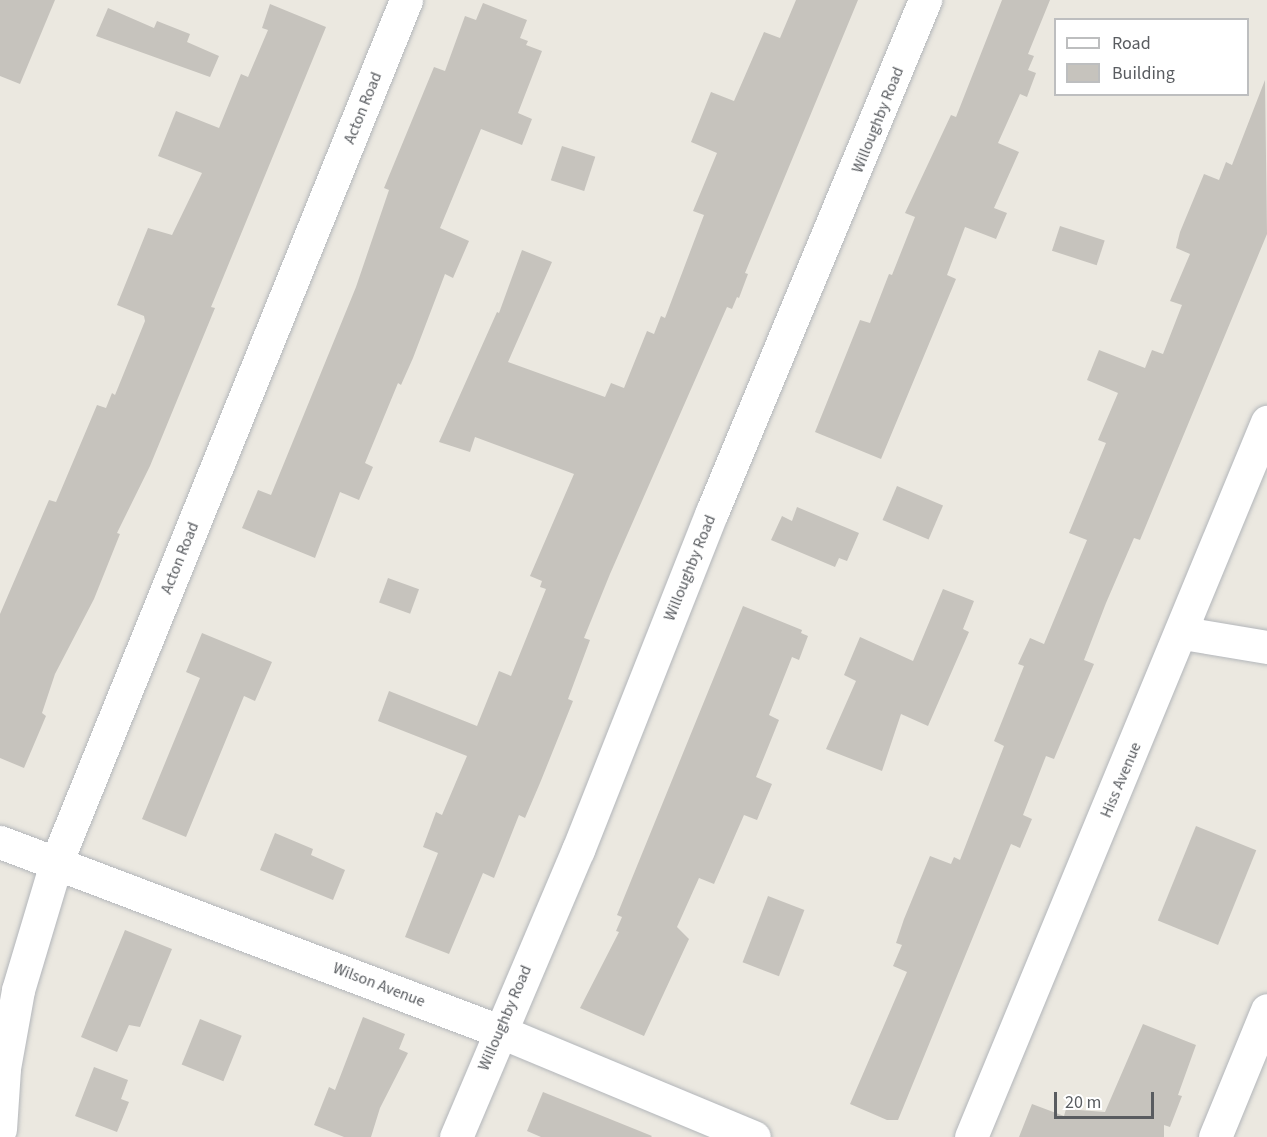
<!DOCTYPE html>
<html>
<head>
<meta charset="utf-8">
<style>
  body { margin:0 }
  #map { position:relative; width:1267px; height:1137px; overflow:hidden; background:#ebe8e0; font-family:"Source Sans 3",sans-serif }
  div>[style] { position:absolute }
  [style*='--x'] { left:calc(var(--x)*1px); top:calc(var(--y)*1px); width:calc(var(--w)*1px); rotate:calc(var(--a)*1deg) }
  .building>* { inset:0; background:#c6c3bd; transform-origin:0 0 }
  .roads { filter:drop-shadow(0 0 2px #b3b6ba) drop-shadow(0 0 2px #b3b6ba) }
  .street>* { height:33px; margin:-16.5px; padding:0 16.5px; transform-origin:16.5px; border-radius:16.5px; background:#fff }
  span { translate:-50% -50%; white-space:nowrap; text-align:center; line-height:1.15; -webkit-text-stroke:4.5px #fff; paint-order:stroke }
  .street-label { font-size:16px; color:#595c60 }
  .legend { position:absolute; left:1054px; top:18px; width:195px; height:78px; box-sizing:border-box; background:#fff; border:2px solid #bdbebf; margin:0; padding:8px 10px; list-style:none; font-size:18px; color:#595c60 }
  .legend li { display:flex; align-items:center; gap:12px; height:30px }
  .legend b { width:30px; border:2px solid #bdbebf }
  .scale { position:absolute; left:1054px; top:1092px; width:100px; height:27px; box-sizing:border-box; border:3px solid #595c60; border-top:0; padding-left:8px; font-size:18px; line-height:21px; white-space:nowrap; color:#595c60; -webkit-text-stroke:4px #fff; paint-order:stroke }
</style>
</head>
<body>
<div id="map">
  <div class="building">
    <div style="clip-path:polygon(0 0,55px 0,20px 84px,0 76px)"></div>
    <div style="clip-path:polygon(796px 0,858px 0,745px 273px,748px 274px,739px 298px,737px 297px,732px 309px,727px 307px,610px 574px,584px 638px,590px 640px,568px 699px,573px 701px,540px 783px,525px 818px,519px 815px,494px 878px,483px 873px,449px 954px,405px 937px,438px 853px,423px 847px,436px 812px,442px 815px,467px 756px,378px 721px,389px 691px,477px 726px,499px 671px,511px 676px,546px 589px,540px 587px,542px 581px,530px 576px,574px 474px,475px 437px,470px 452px,439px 442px,497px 312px,499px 313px,522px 250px,552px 262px,508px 362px,605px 397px,611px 383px,624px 388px,647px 331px,654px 334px,661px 316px,665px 318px,704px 215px,693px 211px,717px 153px,691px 142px,711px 92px,734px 101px,764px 32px,780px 38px)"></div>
    <div style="clip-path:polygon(1002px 0,1050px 0,1028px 54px,1034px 56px,1028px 70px,1036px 73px,1027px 97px,1020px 94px,998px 143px,1019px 152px,994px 208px,1007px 213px,996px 239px,965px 227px,947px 275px,956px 279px,881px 459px,815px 432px,860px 320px,870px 323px,889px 274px,892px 275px,915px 217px,905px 213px,951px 115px,956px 117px)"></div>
    <div style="clip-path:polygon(483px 3px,527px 20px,520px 38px,528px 41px,526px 45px,542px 51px,518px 113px,532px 119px,522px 145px,481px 129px,440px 228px,469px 241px,453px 278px,445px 274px,413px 358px,401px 385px,398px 383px,365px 463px,373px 467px,359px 500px,340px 492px,315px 558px,242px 528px,258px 490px,271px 495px,356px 287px,389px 190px,384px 188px,434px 67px,445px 71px,465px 16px,476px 20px)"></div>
    <div style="clip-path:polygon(270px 4px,326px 27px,211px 307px,215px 308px,150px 466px,117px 533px,120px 534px,94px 599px,55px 674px,42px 713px,46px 716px,24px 768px,0 758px,0 614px,49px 500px,56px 502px,97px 405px,106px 408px,112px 393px,115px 395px,145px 321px,144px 316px,117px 305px,148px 228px,172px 235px,202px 173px,158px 156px,176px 111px,219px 128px,241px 74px,248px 77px,268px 30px,262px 28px)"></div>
    <div style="clip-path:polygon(108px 8px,154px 28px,157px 21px,190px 34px,187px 42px,219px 56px,210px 77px,96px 36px)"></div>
    <div style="clip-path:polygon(1265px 80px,1267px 234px,1140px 540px,1134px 538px,1106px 603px,1084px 660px,1094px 664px,1054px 759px,1046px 756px,1023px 815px,1032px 819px,1020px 848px,1011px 844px,898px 1120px,887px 1120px,850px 1104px,907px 972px,893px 966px,902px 945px,896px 943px,904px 919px,930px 856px,951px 864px,954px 857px,960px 860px,1004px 746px,994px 741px,1024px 666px,1018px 664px,1030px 638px,1044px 644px,1087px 540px,1069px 533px,1106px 443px,1098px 440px,1118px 393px,1087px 380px,1099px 350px,1145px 368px,1152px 350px,1163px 354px,1182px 305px,1170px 301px,1190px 254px,1176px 248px,1180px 232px,1204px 174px,1219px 180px,1226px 162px,1232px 165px)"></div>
    <div style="left:562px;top:146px;width:35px;height:36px;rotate:18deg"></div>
    <div style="left:1060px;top:226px;width:47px;height:26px;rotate:18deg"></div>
    <div style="left:897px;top:486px;width:50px;height:37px;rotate:23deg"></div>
    <div style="clip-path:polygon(797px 507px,859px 533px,847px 561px,839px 558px,835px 567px,771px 540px,782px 516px,792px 521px)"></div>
    <div style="left:388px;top:578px;width:33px;height:26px;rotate:20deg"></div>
    <div style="clip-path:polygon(943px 589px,974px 601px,963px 629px,969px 632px,928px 726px,901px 714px,882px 771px,826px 749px,856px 681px,844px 675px,860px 637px,913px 661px)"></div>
    <div style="clip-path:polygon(743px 606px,802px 630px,801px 633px,808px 636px,799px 660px,792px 657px,769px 715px,779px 720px,756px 777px,772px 784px,757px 820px,744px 815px,714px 884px,699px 878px,677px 927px,689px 939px,644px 1036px,580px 1008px,619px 932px,616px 931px,622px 917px,617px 915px)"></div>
    <div style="clip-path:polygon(202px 633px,272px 662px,255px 701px,244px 696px,186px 837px,142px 819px,200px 678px,186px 672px)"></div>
    <div style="left:1196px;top:826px;width:65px;height:102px;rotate:22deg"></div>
    <div style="clip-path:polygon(275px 833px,313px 849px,311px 855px,345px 870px,333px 900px,260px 870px)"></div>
    <div style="left:768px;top:896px;width:39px;height:71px;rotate:21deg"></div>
    <div style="clip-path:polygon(125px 930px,172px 949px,140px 1027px,129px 1025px,117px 1052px,81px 1037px)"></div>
    <div style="clip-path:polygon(363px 1017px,405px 1034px,399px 1049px,408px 1053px,380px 1108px,371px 1137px,344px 1137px,314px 1125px,329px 1087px,335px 1090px)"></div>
    <div style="left:200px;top:1019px;width:45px;height:49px;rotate:22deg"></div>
    <div style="clip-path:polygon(1143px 1024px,1196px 1045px,1178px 1095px,1182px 1096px,1170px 1127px,1164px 1125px,1164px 1137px,1019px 1137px,1032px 1104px,1064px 1116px,1066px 1109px,1105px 1112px)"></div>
    <div style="clip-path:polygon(94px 1067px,128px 1080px,121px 1099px,129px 1102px,117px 1132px,75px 1116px)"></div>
    <div style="clip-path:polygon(543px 1092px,652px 1136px,651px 1137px,541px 1137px,527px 1131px)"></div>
  </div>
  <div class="roads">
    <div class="street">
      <div style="--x:1183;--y:633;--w:85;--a:9.5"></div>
      <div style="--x:0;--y:842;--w:534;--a:20.74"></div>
      <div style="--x:499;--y:1031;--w:276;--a:22.6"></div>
      <div style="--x:0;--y:1129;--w:61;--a:-86.2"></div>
      <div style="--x:4;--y:1068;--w:79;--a:-79.8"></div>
      <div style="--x:18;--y:990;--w:133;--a:-73.3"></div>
      <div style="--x:56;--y:863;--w:931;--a:-67.92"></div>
      <div style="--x:456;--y:1137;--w:312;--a:-67"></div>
      <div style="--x:578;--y:850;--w:364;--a:-68.4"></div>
      <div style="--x:712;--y:512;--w:555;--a:-67.41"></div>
      <div style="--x:971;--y:1137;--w:774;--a:-67.51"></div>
      <div style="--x:1215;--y:1137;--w:137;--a:-67.7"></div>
    </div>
  </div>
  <div class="street-label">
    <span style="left:363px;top:108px;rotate:-68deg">Acton Road</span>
    <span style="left:878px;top:120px;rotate:-68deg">Willoughby Road</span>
    <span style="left:180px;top:558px;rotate:-68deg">Acton Road</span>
    <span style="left:690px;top:568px;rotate:-68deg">Willoughby Road</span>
    <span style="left:1121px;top:780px;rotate:-67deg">Hiss Avenue</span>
    <span style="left:379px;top:985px;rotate:21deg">Wilson Avenue</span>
    <span style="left:505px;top:1018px;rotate:-67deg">Willoughby Road</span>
  </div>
  <ul class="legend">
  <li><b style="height:8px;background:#fff"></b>Road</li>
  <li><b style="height:16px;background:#c6c3bd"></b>Building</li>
  </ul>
  <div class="scale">20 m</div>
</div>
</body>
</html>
